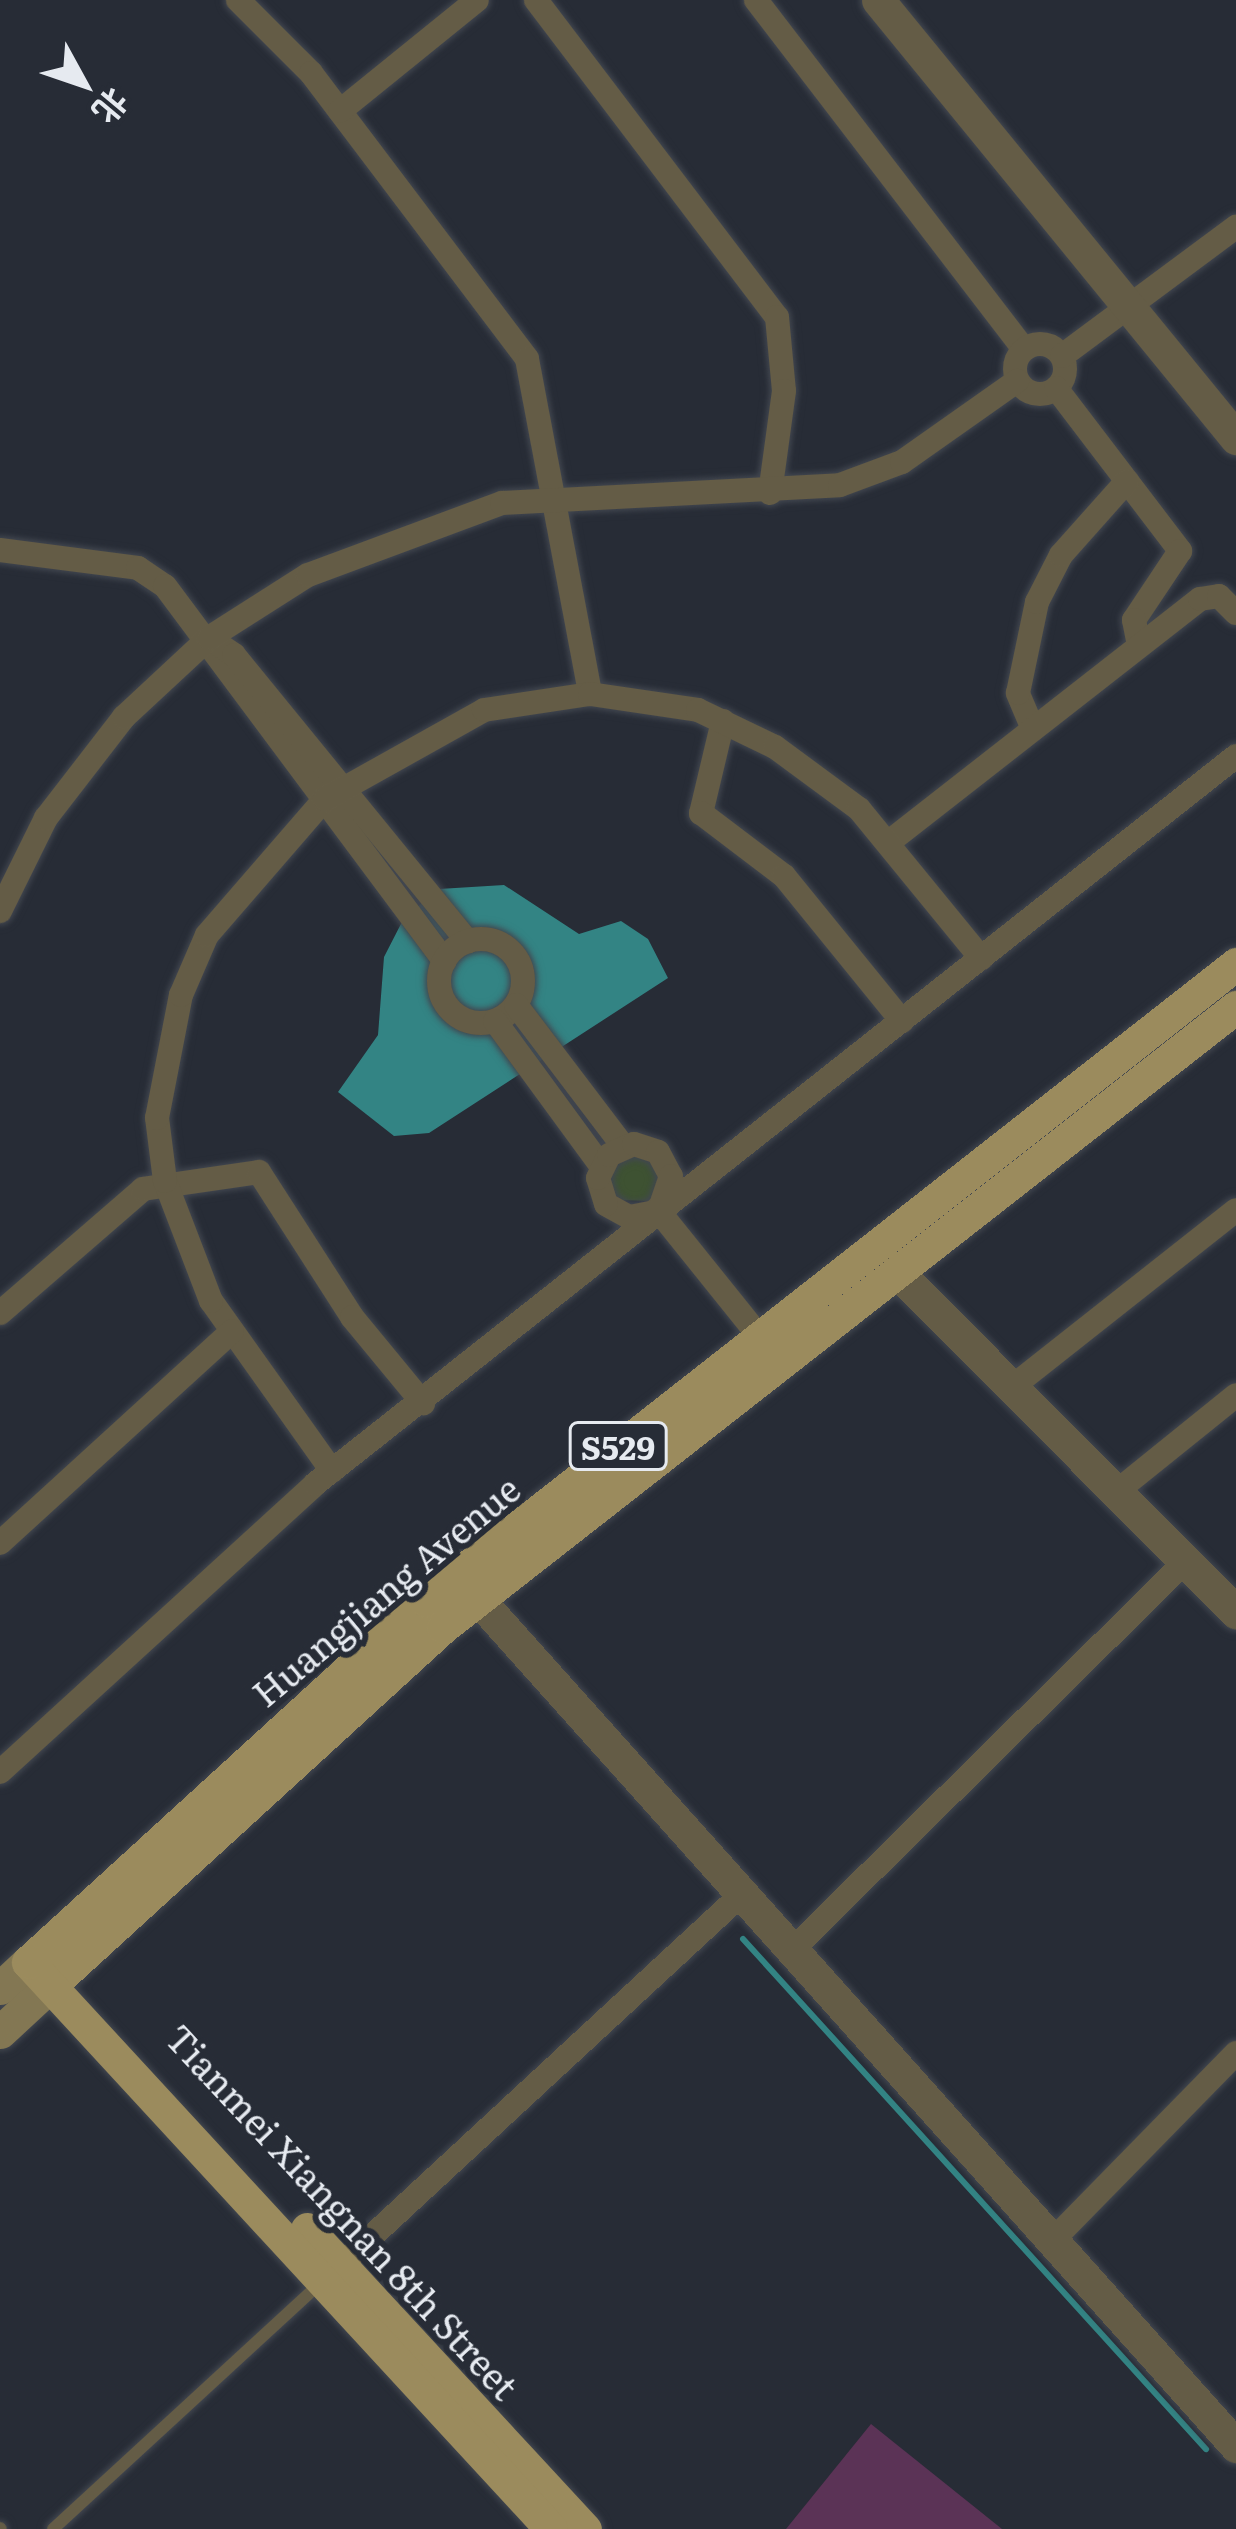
<!DOCTYPE html>
<html>
<head>
<meta charset="utf-8">
<style>
  body { margin:0 }
  #map { position:relative; width:1236px; height:2529px; overflow:hidden; background:#272c36; font-family:Literata,"Noto Sans SC",serif }
  div>[style] { position:absolute }
  [style*='--x'] { left:calc(var(--x)*1px); top:calc(var(--y)*1px); width:calc(var(--w)*1px); rotate:calc(var(--a)*1deg) }
  .green>* { inset:0; background:#3e5232 }
  .water>* { inset:0; background:#338484 }
  .stream>* { height:6px; margin:-3px; padding:0 3px; transform-origin:3px; border-radius:3px; background:#338484 }
  .building>* { inset:0; background:#5b3356 }
  .roads { filter:drop-shadow(0 0 3px #424750) drop-shadow(0 0 3px #424750) }
  .service>* { height:12px; margin:-6px; padding:0 6px; transform-origin:6px; border-radius:6px; background:#645c46 }
  .minor>* { height:24px; margin:-12px; padding:0 12px; transform-origin:12px; border-radius:12px; background:#645c46 }
  .minor>.ring { margin:-12px; padding:0; box-sizing:content-box; background:none; border:24px solid #645c46; border-radius:50% }
  .tertiary>* { height:33px; margin:-16.5px; padding:0 16.5px; transform-origin:16.5px; border-radius:16.5px; background:#645c46 }
  .secondary>* { height:33px; margin:-16.5px; padding:0 16.5px; transform-origin:16.5px; border-radius:16.5px; background:#837753 }
  .primary>* { height:33px; margin:-16.5px; padding:0 16.5px; transform-origin:16.5px; border-radius:16.5px; background:#9b8b5d }
  span { translate:-50% -50%; white-space:nowrap; text-align:center; line-height:1.15; -webkit-text-stroke:12px #272c36; paint-order:stroke }
  .shield-label span { padding:3px 9px; background:#272c36; border:3px solid; border-radius:9px; -webkit-text-stroke-width:0 }
  .shield-label { font-size:33px; color:#e6eaf0; font-weight:700 }
  .street-label { font-size:36px; color:#e6eaf0 }
  .north { position:absolute; left:24px; top:24px; width:120px; height:120px; -webkit-text-stroke:9px #272c36; paint-order:stroke; rotate:130deg; font-size:33px; font-weight:700; line-height:48px; text-align:center; color:#e6eaf0 }
  .north::after { content:''; display:block; margin:auto; width:42px; height:54px; background:#e6eaf0; clip-path:polygon(50% 0,100% 100%,50% 72%,0 100%) }
</style>
</head>
<body>
<div id="map">
  <div class="green">
    <div style="clip-path:polygon(625px 1155px,645px 1156px,660px 1174px,651px 1201px,615px 1200px,608px 1175px)"></div>
  </div>
  <div class="water">
    <div style="clip-path:polygon(504px 885px,579px 934px,621px 921px,648px 939px,668px 978px,429px 1133px,394px 1136px,338px 1092px,378px 1035px,384px 957px,404px 918px,439px 889px)"></div>
  </div>
  <div class="stream">
    <div style="--x:743;--y:1939;--w:689;--a:47.77"></div>
  </div>
  <div class="building">
    <div style="clip-path:polygon(871px 2424px,1002px 2529px,786px 2529px)"></div>
  </div>
  <div class="roads">
    <div class="service">
      <div style="--x:0;--y:2528;--w:1;--a:45"></div>
      <div style="--x:53;--y:2529;--w:365;--a:-42.6"></div>
    </div>
    <div class="minor">
      <div style="--x:238;--y:0;--w:103;--a:45"></div>
      <div style="--x:311;--y:73;--w:358;--a:52.9"></div>
      <div style="--x:527;--y:359;--w:341;--a:79.3"></div>
      <div style="--x:536;--y:0;--w:398;--a:52.8"></div>
      <div style="--x:777;--y:317;--w:74;--a:84.6"></div>
      <div style="--x:784;--y:391;--w:103;--a:97.8"></div>
      <div style="--x:756;--y:0;--w:440;--a:52.5"></div>
      <div style="--x:340;--y:111;--w:176;--a:-39"></div>
      <div class="ring" style="left:1015px;top:344px;width:26px;height:26px"></div>
      <div style="--x:1062;--y:356;--w:217;--a:-36.6"></div>
      <div style="--x:1056;--y:388;--w:205;--a:52.7"></div>
      <div style="--x:1180;--y:551;--w:83;--a:123.7"></div>
      <div style="--x:1134;--y:620;--w:26;--a:79"></div>
      <div style="--x:0;--y:550;--w:139;--a:7.4"></div>
      <div style="--x:138;--y:568;--w:32;--a:34"></div>
      <div style="--x:165;--y:586;--w:468;--a:53.3"></div>
      <div style="--x:209;--y:638;--w:30;--a:34"></div>
      <div style="--x:234;--y:655;--w:370;--a:50.8"></div>
      <div style="--x:723;--y:721;--w:95;--a:103.4"></div>
      <div style="--x:701;--y:813;--w:104;--a:37.2"></div>
      <div style="--x:784;--y:876;--w:187;--a:50.9"></div>
      <div style="--x:1033;--y:729;--w:39;--a:-113"></div>
      <div style="--x:1018;--y:693;--w:93;--a:-78.2"></div>
      <div style="--x:1037;--y:602;--w:53;--a:-62.9"></div>
      <div style="--x:1061;--y:555;--w:99;--a:-48.3"></div>
      <div style="--x:889;--y:842;--w:395;--a:-38"></div>
      <div style="--x:1200;--y:599;--w:19;--a:-9"></div>
      <div style="--x:1219;--y:596;--w:24;--a:45"></div>
      <div style="--x:0;--y:911;--w:104;--a:-63.7"></div>
      <div style="--x:46;--y:818;--w:128;--a:-52.3"></div>
      <div style="--x:124;--y:717;--w:116;--a:-42.9"></div>
      <div style="--x:209;--y:638;--w:117;--a:-32.5"></div>
      <div style="--x:308;--y:575;--w:207;--a:-20.4"></div>
      <div style="--x:502;--y:503;--w:338;--a:-3"></div>
      <div style="--x:840;--y:485;--w:66;--a:-20.4"></div>
      <div style="--x:902;--y:462;--w:141;--a:-35.2"></div>
      <div class="ring" style="left:439px;top:939px;width:60px;height:60px"></div>
      <div style="--x:516;--y:1005;--w:177;--a:52.8"></div>
      <div style="--x:495;--y:1021;--w:180;--a:53.8"></div>
      <div style="--x:657;--y:1209;--w:176;--a:51.2"></div>
      <div style="--x:655;--y:1212;--w:26;--a:169"></div>
      <div style="--x:629;--y:1217;--w:26;--a:-151"></div>
      <div style="--x:606;--y:1204;--w:27;--a:-107"></div>
      <div style="--x:598;--y:1178;--w:25;--a:-64"></div>
      <div style="--x:609;--y:1155;--w:27;--a:-24"></div>
      <div style="--x:634;--y:1144;--w:25;--a:18"></div>
      <div style="--x:658;--y:1152;--w:27;--a:62"></div>
      <div style="--x:671;--y:1176;--w:31;--a:109"></div>
      <div style="--x:0;--y:1313;--w:189;--a:-40.9"></div>
      <div style="--x:143;--y:1189;--w:117;--a:-8.3"></div>
      <div style="--x:259;--y:1172;--w:172;--a:57.3"></div>
      <div style="--x:352;--y:1317;--w:112;--a:50.5"></div>
      <div style="--x:1012;--y:1387;--w:285;--a:-38.3"></div>
      <div style="--x:332;--y:1471;--w:209;--a:-125.4"></div>
      <div style="--x:211;--y:1301;--w:129;--a:-111"></div>
      <div style="--x:165;--y:1181;--w:64;--a:-97.2"></div>
      <div style="--x:157;--y:1118;--w:125;--a:-79"></div>
      <div style="--x:181;--y:995;--w:65;--a:-66.6"></div>
      <div style="--x:207;--y:935;--w:180;--a:-49.1"></div>
      <div style="--x:325;--y:799;--w:182;--a:-29.2"></div>
      <div style="--x:484;--y:710;--w:107;--a:-8.6"></div>
      <div style="--x:590;--y:694;--w:109;--a:8.4"></div>
      <div style="--x:698;--y:710;--w:85;--a:25.7"></div>
      <div style="--x:775;--y:747;--w:104;--a:36.4"></div>
      <div style="--x:859;--y:809;--w:193;--a:50.7"></div>
      <div style="--x:1116;--y:1492;--w:154;--a:-38.9"></div>
      <div style="--x:0;--y:1543;--w:314;--a:-42.4"></div>
      <div style="--x:0;--y:1772;--w:427;--a:-42.4"></div>
      <div style="--x:315;--y:1484;--w:1174;--a:-38.32"></div>
      <div style="--x:792;--y:1950;--w:554;--a:-44.63"></div>
      <div style="--x:1050;--y:2243;--w:266;--a:-45.6"></div>
      <div style="--x:330;--y:2275;--w:561;--a:-42.76"></div>
    </div>
    <div class="tertiary">
      <div style="--x:878;--y:0;--w:566;--a:50.74"></div>
      <div style="--x:896;--y:1271;--w:482;--a:45.1"></div>
      <div style="--x:478;--y:1599;--w:1137;--a:48.17"></div>
    </div>
    <div class="secondary">
      <div style="--x:0;--y:1988;--w:38;--a:-43"></div>
      <div style="--x:0;--y:2032;--w:69;--a:-42.7"></div>
    </div>
    <div class="primary">
      <div style="--x:51;--y:1985;--w:531;--a:-42.4"></div>
      <div style="--x:443;--y:1627;--w:1007;--a:-38.02"></div>
      <div style="--x:307;--y:2229;--w:409;--a:47.2"></div>
      <div style="--x:551;--y:2529;--w:771;--a:-132.69"></div>
      <div style="--x:28;--y:1962;--w:537;--a:-42.36"></div>
      <div style="--x:425;--y:1600;--w:1031;--a:-38.1"></div>
    </div>
  </div>
  <div class="shield-label">
    <span style="left:618px;top:1446px">S529</span>
  </div>
  <div class="street-label">
    <span style="left:385px;top:1590px;rotate:-40deg">Huangjiang Avenue</span>
    <span style="left:343px;top:2211px;rotate:47deg">Tianmei Xiangnan 8th Street</span>
  </div>
  <div class="north">北</div>
</div>
</body>
</html>
